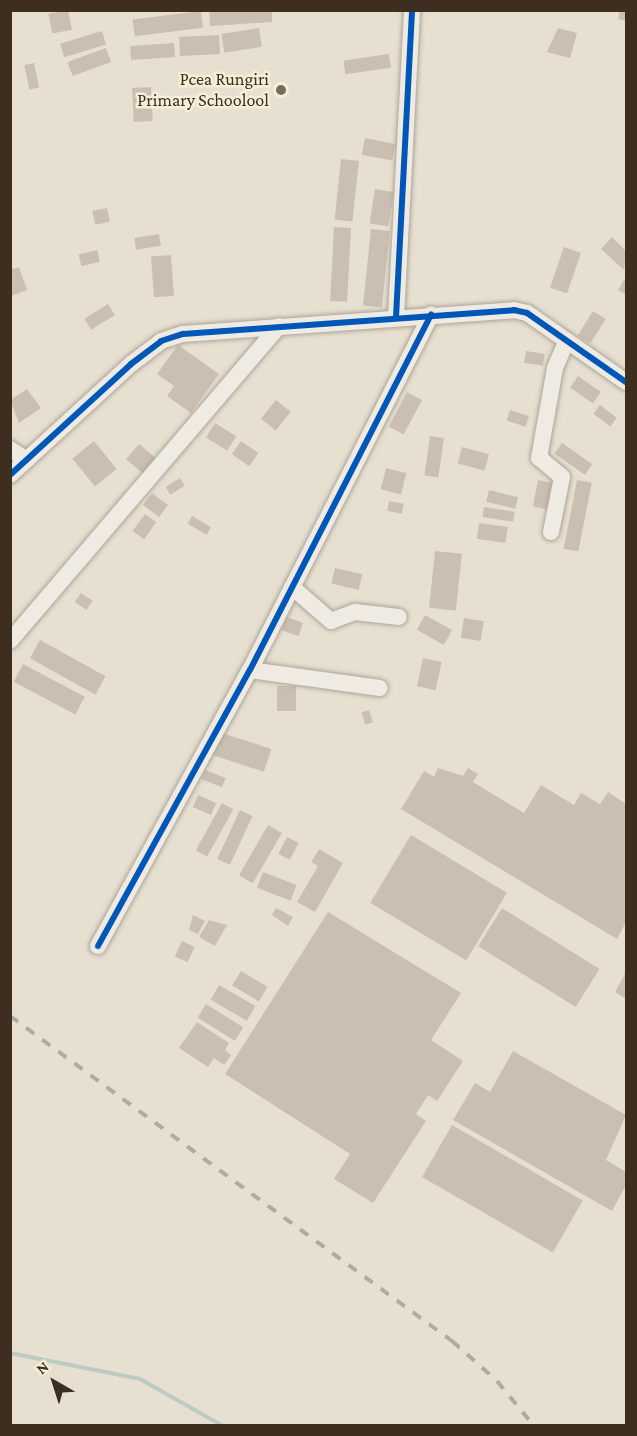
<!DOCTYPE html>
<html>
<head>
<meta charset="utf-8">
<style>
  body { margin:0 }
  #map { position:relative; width:637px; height:1436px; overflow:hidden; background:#e7e0d1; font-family:"Crimson Pro",serif }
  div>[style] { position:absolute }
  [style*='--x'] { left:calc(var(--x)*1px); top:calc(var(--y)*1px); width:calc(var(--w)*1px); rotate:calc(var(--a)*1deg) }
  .stream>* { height:4px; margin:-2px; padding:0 2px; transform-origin:2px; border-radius:2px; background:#bcccc2 }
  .building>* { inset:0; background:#cbbfb2; transform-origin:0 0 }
  .roads { filter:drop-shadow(0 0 2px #ada599) drop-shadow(0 0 2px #ada599) }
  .minor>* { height:16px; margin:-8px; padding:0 8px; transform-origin:8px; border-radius:8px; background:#efebe3 }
  .rail>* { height:4px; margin-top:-2px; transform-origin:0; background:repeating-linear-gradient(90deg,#afaaa2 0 10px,transparent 0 20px) }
  .cycleway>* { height:6px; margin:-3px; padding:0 3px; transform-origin:3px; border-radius:3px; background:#0057b8 }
  .dots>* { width:16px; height:16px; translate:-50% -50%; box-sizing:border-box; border:3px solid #f7eed8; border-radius:50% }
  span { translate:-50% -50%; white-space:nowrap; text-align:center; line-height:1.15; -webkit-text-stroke:5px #f7eed8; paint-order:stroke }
  .poi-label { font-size:18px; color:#3d2e20 }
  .right { translate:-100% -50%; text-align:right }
  .frame { position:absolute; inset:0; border:12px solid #3d2e20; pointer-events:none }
  .north { position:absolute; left:24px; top:1352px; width:60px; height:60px; -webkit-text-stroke:4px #f7eed8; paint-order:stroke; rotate:321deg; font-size:16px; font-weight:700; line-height:24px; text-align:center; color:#3d2e20 }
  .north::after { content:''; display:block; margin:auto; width:21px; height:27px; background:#3d2e20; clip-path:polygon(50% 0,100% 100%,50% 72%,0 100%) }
</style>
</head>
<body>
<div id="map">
  <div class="stream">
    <div style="--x:10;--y:1353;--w:133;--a:11.3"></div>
    <div style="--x:140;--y:1379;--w:95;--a:29.5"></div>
  </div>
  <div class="building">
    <div style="left:68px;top:10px;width:20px;height:20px;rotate:79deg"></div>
    <div style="clip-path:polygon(209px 10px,272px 10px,272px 22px,210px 26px)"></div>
    <div style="clip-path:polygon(620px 10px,626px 10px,626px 21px,618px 19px)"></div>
    <div style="left:201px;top:11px;width:17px;height:69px;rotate:83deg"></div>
    <div style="left:259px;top:28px;width:19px;height:38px;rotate:81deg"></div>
    <div style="clip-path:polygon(558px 28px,577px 33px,570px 58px,547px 52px)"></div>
    <div style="left:102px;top:31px;width:14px;height:44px;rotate:73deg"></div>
    <div style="left:219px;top:35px;width:19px;height:40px;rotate:87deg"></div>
    <div style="left:174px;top:43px;width:14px;height:44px;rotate:86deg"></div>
    <div style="left:106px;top:48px;width:15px;height:41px;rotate:70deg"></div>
    <div style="left:389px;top:54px;width:14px;height:46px;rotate:82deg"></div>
    <div style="left:34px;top:63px;width:25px;height:10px;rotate:78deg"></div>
    <div style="left:151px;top:87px;width:34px;height:19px;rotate:87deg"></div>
    <div style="left:365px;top:138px;width:31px;height:17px;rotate:11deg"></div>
    <div style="left:341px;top:159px;width:18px;height:61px;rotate:6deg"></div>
    <div style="left:375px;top:189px;width:19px;height:35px;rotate:9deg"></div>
    <div style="left:107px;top:208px;width:14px;height:15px;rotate:78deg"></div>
    <div style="left:334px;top:227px;width:17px;height:74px;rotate:3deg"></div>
    <div style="left:371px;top:229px;width:19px;height:77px;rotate:6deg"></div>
    <div style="left:159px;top:234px;width:12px;height:25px;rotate:81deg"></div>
    <div style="clip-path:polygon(612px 237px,626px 251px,624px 270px,601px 249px)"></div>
    <div style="left:564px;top:247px;width:18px;height:43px;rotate:19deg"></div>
    <div style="left:97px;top:250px;width:12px;height:19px;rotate:76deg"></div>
    <div style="left:171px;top:255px;width:41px;height:20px;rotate:86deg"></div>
    <div style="clip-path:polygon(19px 267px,27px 290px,11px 296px,10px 270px)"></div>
    <div style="clip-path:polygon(624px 280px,626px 281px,626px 295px,618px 290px)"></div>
    <div style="left:108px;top:304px;width:13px;height:28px;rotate:58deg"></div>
    <div style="left:593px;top:311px;width:15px;height:29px;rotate:32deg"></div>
    <div style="clip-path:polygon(178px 345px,219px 374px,191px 413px,167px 396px,174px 386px,157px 374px)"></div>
    <div style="left:526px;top:351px;width:19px;height:12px;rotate:9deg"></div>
    <div style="left:578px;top:376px;width:28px;height:14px;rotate:35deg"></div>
    <div style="clip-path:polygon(27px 389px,41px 408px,19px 423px,10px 400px)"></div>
    <div style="left:407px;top:392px;width:17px;height:39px;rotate:28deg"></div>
    <div style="left:276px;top:400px;width:19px;height:24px;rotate:39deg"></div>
    <div style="left:600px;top:405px;width:21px;height:11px;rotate:37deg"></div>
    <div style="left:510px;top:410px;width:20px;height:11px;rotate:18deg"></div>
    <div style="left:215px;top:423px;width:25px;height:17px;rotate:32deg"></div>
    <div style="left:430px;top:436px;width:14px;height:40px;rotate:8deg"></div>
    <div style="left:94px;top:441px;width:36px;height:28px;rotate:51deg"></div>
    <div style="left:241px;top:441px;width:21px;height:16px;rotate:35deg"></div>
    <div style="left:562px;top:443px;width:37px;height:13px;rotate:35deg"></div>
    <div style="left:139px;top:444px;width:25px;height:20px;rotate:40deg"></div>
    <div style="left:462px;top:447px;width:28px;height:17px;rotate:15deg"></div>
    <div style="left:386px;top:468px;width:21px;height:22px;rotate:14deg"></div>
    <div style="left:180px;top:478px;width:9px;height:17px;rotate:58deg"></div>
    <div style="left:538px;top:480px;width:16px;height:27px;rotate:11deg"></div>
    <div style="left:577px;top:480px;width:15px;height:70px;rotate:11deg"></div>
    <div style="left:489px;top:490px;width:30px;height:12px;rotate:14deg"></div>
    <div style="left:152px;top:493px;width:20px;height:15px;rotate:37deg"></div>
    <div style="left:389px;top:501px;width:15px;height:10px;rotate:11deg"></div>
    <div style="left:484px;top:507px;width:31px;height:10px;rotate:9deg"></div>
    <div style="left:145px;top:514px;width:14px;height:21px;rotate:36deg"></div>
    <div style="left:192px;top:516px;width:22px;height:9px;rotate:30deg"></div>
    <div style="left:479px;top:523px;width:29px;height:16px;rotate:8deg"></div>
    <div style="left:435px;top:551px;width:27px;height:57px;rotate:6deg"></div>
    <div style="left:335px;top:568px;width:28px;height:16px;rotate:13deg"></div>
    <div style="left:81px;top:593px;width:14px;height:11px;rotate:34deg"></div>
    <div style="left:425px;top:615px;width:31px;height:17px;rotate:29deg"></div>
    <div style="left:286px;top:617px;width:18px;height:14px;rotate:19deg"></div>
    <div style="left:464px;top:618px;width:20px;height:20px;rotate:9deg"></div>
    <div style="left:40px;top:640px;width:75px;height:21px;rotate:29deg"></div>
    <div style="left:423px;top:658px;width:19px;height:29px;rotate:12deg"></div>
    <div style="left:23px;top:664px;width:70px;height:20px;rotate:28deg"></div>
    <div style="left:277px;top:686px;width:19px;height:25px"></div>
    <div style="left:369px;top:710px;width:13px;height:8px;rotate:72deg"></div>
    <div style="left:219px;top:732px;width:55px;height:24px;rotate:18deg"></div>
    <div style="clip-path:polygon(438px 768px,463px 776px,468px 768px,478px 774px,473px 782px,524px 813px,541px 785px,574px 805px,581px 793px,600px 804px,608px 792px,626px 804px,626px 922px,617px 939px,401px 809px,424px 771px,434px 777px)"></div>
    <div style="left:205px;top:770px;width:22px;height:10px;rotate:21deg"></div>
    <div style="left:198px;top:795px;width:20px;height:13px;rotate:24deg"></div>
    <div style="left:222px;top:803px;width:13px;height:54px;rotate:29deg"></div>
    <div style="left:240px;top:810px;width:14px;height:54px;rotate:25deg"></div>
    <div style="left:268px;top:825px;width:16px;height:58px;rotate:30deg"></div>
    <div style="left:411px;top:835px;width:112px;height:79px;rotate:31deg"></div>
    <div style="left:287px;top:837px;width:13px;height:19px;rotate:27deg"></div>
    <div style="clip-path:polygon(319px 849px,343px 863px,315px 912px,297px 902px,318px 866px,311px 862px)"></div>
    <div style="left:263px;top:872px;width:36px;height:17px;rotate:21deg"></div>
    <div style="clip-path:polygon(276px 908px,293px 917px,288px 926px,272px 915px)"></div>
    <div style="left:502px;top:908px;width:115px;height:45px;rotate:32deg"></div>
    <div style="clip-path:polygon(328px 912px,461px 993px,431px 1040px,463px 1061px,437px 1101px,428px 1095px,416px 1114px,426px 1121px,373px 1203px,334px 1179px,350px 1154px,225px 1074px)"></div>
    <div style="clip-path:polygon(193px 915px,205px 921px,198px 934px,189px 930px)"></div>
    <div style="clip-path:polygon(209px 920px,227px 925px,215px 946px,199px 937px)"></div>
    <div style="left:182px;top:941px;width:14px;height:17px;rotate:25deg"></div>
    <div style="left:241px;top:971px;width:31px;height:17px;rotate:31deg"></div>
    <div style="clip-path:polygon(626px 972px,626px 999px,615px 992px)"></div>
    <div style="left:219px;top:985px;width:42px;height:17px;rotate:30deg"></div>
    <div style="left:206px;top:1004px;width:44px;height:16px;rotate:32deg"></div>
    <div style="clip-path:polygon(197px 1022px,229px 1043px,225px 1050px,231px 1055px,224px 1065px,214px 1058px,208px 1067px,179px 1048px)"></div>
    <div style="clip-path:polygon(513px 1051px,626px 1115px,606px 1160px,626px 1172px,626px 1185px,612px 1211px,453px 1120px,475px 1083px,490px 1092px)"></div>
    <div style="left:452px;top:1125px;width:151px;height:60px;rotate:30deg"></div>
  </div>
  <div class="roads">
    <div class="minor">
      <div style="--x:396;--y:317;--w:307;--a:-87"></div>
      <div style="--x:10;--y:449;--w:20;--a:33"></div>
      <div style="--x:10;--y:475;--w:164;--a:-42.5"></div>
      <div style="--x:131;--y:364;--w:38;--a:-37"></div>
      <div style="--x:161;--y:341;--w:23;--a:-18"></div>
      <div style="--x:183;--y:334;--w:332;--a:-4.1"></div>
      <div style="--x:514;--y:310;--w:13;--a:13"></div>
      <div style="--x:527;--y:313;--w:121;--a:34.9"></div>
      <div style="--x:551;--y:532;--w:56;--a:-78.7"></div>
      <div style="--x:562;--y:477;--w:30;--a:-140"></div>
      <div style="--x:539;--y:458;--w:91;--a:-79.9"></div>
      <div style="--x:555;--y:368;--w:30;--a:-67"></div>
      <div style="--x:292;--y:587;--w:52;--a:41.1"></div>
      <div style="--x:331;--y:621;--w:26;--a:-21"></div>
      <div style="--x:355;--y:612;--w:44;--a:6.5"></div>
      <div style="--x:10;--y:641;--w:414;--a:-49.5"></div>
      <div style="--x:250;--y:670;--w:131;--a:7.9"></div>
      <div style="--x:98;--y:946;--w:315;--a:-61.2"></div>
      <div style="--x:250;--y:670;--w:399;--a:-63"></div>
    </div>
  </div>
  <div class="rail">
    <div style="--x:10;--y:1016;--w:549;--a:36.33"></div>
    <div style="--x:452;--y:1341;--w:60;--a:41.6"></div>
    <div style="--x:497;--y:1381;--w:58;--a:50.6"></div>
  </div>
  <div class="cycleway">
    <div style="--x:396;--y:317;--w:307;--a:-87"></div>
    <div style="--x:10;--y:475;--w:164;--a:-42.5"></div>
    <div style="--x:131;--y:364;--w:38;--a:-37"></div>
    <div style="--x:161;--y:341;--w:23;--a:-18"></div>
    <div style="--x:183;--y:334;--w:332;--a:-4.1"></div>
    <div style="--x:514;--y:310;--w:13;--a:13"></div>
    <div style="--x:527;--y:313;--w:121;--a:34.9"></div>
    <div style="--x:98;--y:946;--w:315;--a:-61.2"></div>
    <div style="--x:250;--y:670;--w:399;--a:-63"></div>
  </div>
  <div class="dots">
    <div style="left:281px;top:90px;background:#786c5e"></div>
  </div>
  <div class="poi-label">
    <span class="right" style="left:269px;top:90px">Pcea Rungiri<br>Primary Schoolool</span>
  </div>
  <div class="frame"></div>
  <div class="north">N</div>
</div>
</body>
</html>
